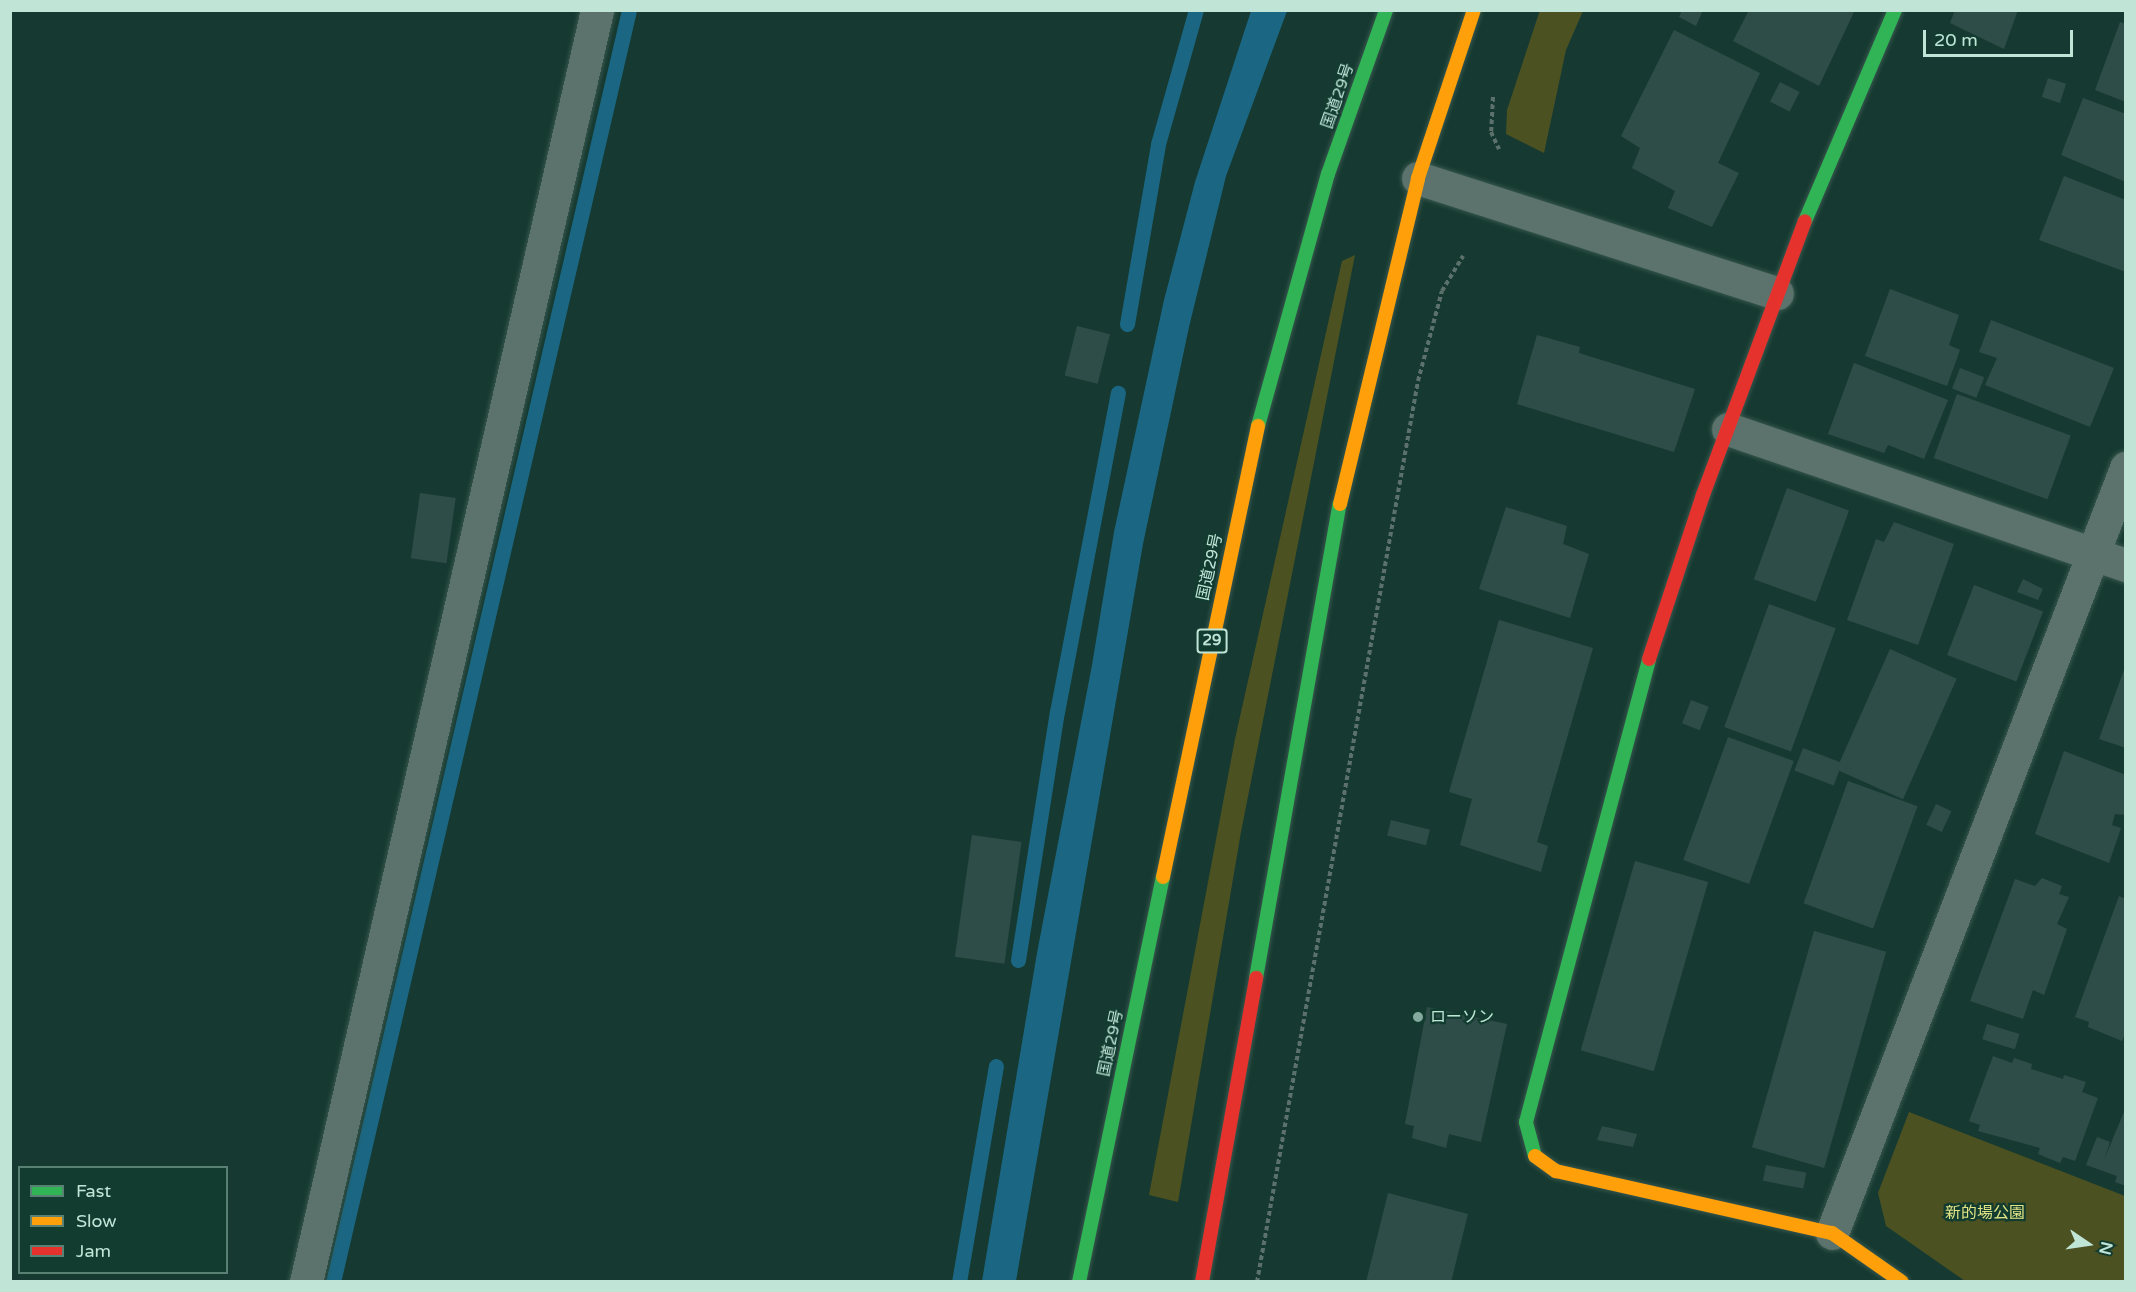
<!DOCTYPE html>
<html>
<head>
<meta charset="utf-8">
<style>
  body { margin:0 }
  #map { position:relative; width:2136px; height:1292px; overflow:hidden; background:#163a31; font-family:"Varela Round","Noto Sans JP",sans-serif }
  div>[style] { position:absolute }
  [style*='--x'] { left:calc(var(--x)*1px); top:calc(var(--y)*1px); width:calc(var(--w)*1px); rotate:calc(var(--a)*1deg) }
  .green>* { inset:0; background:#4c5122 }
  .water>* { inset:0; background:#1b6783 }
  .stream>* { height:15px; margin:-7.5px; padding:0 7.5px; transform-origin:7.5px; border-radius:7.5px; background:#1b6783 }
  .building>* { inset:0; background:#2f4d48; transform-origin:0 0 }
  .path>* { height:4px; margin-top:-2px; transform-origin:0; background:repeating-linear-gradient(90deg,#5c716b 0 4.5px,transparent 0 7.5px) }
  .roads { filter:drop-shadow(0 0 2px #37564d) drop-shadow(0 0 2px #37564d) }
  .street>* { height:33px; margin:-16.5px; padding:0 16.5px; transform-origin:16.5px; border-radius:16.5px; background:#5b736c }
  .fast>* { height:14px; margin:-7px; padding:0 7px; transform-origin:7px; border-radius:7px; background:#30b455 }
  .slow>* { height:14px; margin:-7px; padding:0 7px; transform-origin:7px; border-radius:7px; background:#ff9f0a }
  .jam>* { height:14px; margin:-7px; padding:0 7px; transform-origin:7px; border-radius:7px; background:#e5322d }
  .dots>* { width:16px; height:16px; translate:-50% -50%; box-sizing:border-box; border:3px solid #133c30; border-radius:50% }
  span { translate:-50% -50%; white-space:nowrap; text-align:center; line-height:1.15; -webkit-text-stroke:4.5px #133c30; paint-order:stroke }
  .shield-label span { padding:2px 4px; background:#133c30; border:2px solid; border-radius:4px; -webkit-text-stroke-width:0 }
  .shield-label { font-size:15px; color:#c0e5d7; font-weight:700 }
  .street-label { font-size:16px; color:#c0e5d7 }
  .poi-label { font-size:16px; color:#c0e5d7 }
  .left { translate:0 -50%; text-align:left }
  .park-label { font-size:16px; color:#e1e484 }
  .frame { position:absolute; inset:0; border:12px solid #c0e5d7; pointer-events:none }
  .legend { position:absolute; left:18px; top:1166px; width:210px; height:108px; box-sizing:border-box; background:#133c30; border:2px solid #588073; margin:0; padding:8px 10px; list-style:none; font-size:18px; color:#c0e5d7 }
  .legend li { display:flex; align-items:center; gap:12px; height:30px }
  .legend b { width:30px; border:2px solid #588073 }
  .north { position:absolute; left:2058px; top:1214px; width:60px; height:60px; -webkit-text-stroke:4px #133c30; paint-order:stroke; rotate:103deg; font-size:16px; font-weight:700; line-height:24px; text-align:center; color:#c0e5d7 }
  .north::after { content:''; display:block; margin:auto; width:21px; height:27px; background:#c0e5d7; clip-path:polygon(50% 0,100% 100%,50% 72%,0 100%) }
  .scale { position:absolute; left:1923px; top:30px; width:150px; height:27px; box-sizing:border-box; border:3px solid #c0e5d7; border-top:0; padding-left:8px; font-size:18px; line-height:21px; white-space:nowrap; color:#c0e5d7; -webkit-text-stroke:4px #133c30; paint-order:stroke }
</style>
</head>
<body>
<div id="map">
  <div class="green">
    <div style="clip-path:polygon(1540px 10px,1583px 11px,1566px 50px,1544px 153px,1506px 134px,1507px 110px)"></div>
    <div style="clip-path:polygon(1355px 255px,1241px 832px,1178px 1202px,1149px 1195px,1235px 739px,1342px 261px)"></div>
    <div style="clip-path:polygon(1909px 1112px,2125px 1196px,2125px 1281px,1965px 1281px,1886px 1226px,1878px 1193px)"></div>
  </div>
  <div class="water">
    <div style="clip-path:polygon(1251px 11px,1287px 11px,1226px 176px,1189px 327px,1143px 544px,1016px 1281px,982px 1281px,1037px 953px,1092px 665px,1114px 532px,1164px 300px,1195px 182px)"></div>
  </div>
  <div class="stream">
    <div style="--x:1127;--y:324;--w:183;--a:-80.2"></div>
    <div style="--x:1158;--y:144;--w:139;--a:-74.2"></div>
    <div style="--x:1018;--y:960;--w:251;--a:-81.1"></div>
    <div style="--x:1057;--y:712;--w:325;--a:-79.2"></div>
    <div style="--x:333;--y:1282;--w:1306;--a:-76.9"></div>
    <div style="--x:959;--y:1282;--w:219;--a:-80.3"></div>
  </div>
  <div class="building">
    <div style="clip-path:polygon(1682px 10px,1703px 10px,1696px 26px,1679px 17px)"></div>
    <div style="clip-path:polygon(1749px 10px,1855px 10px,1819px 86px,1733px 41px)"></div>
    <div style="clip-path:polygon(1955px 10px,2018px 10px,2004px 49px,1950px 23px)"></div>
    <div style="clip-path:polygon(2120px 22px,2126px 24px,2126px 102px,2095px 90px)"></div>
    <div style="clip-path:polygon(1674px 30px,1760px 73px,1718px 163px,1739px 173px,1712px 227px,1668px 208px,1675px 191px,1632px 168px,1640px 148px,1621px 136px)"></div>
    <div style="left:2048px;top:78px;width:19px;height:20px;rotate:18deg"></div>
    <div style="left:1780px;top:82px;width:22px;height:22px;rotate:27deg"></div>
    <div style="clip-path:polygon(2083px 98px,2126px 114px,2126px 182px,2061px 155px)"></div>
    <div style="clip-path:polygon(2064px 176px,2126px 200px,2126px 272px,2039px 240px)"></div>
    <div style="clip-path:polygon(1890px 289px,1959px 315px,1949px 345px,1960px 350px,1947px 386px,1865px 356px)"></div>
    <div style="clip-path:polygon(1991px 320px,2114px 368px,2090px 427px,1985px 385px,1997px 358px,1979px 352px)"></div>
    <div style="left:1077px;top:326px;width:34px;height:51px;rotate:14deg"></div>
    <div style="clip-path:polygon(1537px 335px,1580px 347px,1579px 353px,1695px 389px,1674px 452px,1517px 404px)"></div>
    <div style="clip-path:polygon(1854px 363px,1948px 400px,1924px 459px,1888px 445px,1884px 453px,1828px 434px)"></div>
    <div style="left:1960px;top:368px;width:26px;height:22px;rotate:21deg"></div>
    <div style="left:1957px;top:394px;width:121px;height:68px;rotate:20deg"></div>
    <div style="left:1787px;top:488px;width:66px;height:97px;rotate:20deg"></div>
    <div style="left:420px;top:493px;width:36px;height:66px;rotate:8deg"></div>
    <div style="clip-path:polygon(1506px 507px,1567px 526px,1563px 544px,1589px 554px,1570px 618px,1479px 589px)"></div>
    <div style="clip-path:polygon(1894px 522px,1954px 544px,1918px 645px,1847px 620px,1876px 539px,1884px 542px)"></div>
    <div style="clip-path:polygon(2023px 579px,2043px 589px,2038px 600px,2017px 592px)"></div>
    <div style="left:1974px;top:585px;width:74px;height:75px;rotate:21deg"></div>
    <div style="left:1769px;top:604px;width:71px;height:131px;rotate:20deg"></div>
    <div style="clip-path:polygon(1499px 620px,1593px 648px,1537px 842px,1548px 846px,1541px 872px,1460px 845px,1472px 799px,1449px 792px)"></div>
    <div style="left:1890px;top:649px;width:73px;height:132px;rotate:24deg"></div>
    <div style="clip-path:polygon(2125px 667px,2126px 667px,2126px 748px,2099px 739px)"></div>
    <div style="left:1691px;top:700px;width:19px;height:25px;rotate:21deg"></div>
    <div style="left:1728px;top:737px;width:70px;height:131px;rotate:20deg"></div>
    <div style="left:1803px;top:748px;width:42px;height:24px;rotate:21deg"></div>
    <div style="clip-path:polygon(2064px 751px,2126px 775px,2126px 815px,2115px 814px,2112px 825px,2121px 828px,2109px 863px,2035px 834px)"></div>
    <div style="left:1848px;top:781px;width:74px;height:130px;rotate:20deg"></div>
    <div style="left:1936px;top:804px;width:17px;height:23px;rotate:25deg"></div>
    <div style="left:1391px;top:820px;width:40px;height:16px;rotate:14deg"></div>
    <div style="left:972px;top:835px;width:50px;height:123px;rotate:8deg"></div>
    <div style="left:1635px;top:861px;width:76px;height:197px;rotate:16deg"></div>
    <div style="clip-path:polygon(2042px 878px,2062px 886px,2059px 894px,2069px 897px,2057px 924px,2067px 929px,2044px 995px,2033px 990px,2023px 1019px,1970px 1001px,2015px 879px,2035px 886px)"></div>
    <div style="clip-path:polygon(2119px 896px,2126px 899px,2126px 1031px,2122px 1041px,2088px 1027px,2089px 1022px,2075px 1017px)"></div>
    <div style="left:1814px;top:931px;width:75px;height:225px;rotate:16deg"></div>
    <div style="clip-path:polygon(1427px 1007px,1507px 1024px,1481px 1142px,1449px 1134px,1446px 1148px,1412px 1138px,1414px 1126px,1405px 1124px)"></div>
    <div style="left:1987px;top:1024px;width:34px;height:16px;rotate:17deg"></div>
    <div style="clip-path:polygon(1993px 1056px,2012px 1063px,2014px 1058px,2032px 1064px,2031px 1069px,2063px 1079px,2064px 1075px,2086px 1082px,2082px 1092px,2098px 1098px,2075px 1161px,2063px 1157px,2060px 1163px,2038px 1154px,2040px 1148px,1978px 1131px,1980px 1125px,1969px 1121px)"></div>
    <div style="clip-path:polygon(2126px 1107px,2126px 1186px,2115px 1182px,2117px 1176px,2086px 1165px,2097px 1137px,2110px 1142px,2104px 1160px)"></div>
    <div style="clip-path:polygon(1602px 1126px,1637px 1134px,1633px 1147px,1597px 1140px)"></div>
    <div style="left:1766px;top:1165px;width:41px;height:16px;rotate:11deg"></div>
    <div style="clip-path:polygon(1388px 1193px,1468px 1214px,1451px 1282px,1366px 1282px)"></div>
  </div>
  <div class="path">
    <div style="--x:1493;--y:97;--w:35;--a:93"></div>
    <div style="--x:1491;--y:132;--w:19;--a:65"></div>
    <div style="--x:1257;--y:1282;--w:915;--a:-79.87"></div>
    <div style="--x:1418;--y:381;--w:93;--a:-75.1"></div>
    <div style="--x:1442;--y:291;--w:41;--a:-59"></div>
  </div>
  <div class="roads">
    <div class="street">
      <div style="--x:1418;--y:178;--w:377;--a:17.8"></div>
      <div style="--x:1728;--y:429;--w:421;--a:18.9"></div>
      <div style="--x:1832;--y:1233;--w:820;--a:-68.98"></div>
      <div style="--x:306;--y:1282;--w:1305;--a:-77.11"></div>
    </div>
    <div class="fast">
      <div style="--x:1805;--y:221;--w:229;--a:-66.9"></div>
      <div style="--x:1258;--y:426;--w:262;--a:-74.5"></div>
      <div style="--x:1328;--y:174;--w:174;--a:-70.5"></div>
      <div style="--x:1256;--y:978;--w:481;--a:-80"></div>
      <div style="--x:1535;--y:1156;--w:35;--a:-105"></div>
      <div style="--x:1526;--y:1122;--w:479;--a:-75.1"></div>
      <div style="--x:1079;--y:1282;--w:414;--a:-78.3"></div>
    </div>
    <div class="slow">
      <div style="--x:1340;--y:504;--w:335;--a:-76.5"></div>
      <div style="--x:1418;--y:178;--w:177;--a:-71.6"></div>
      <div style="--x:1163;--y:877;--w:461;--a:-78.1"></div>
      <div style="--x:1535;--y:1156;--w:26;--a:36"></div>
      <div style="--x:1556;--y:1171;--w:283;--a:12.7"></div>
      <div style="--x:1832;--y:1233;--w:85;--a:35"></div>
    </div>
    <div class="jam">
      <div style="--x:1649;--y:659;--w:173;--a:-71.8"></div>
      <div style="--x:1703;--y:495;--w:292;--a:-69.6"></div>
      <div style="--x:1202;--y:1282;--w:309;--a:-79.9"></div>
    </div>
  </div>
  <div class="dots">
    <div style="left:1418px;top:1017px;background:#84a99d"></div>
  </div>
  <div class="shield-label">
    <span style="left:1212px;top:641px">29</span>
  </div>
  <div class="street-label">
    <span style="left:1338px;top:96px;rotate:-71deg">国道29号</span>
    <span style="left:1210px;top:567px;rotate:-78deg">国道29号</span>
    <span style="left:1111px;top:1043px;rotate:-78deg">国道29号</span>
  </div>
  <div class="poi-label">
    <span class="left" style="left:1430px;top:1017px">ローソン</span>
  </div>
  <div class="park-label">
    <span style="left:1985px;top:1213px">新的場公園</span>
  </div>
  <div class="frame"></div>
  <ul class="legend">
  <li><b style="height:8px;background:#30b455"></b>Fast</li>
  <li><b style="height:8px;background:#ff9f0a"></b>Slow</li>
  <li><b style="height:8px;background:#e5322d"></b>Jam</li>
  </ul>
  <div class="north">N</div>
  <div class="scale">20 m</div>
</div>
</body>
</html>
